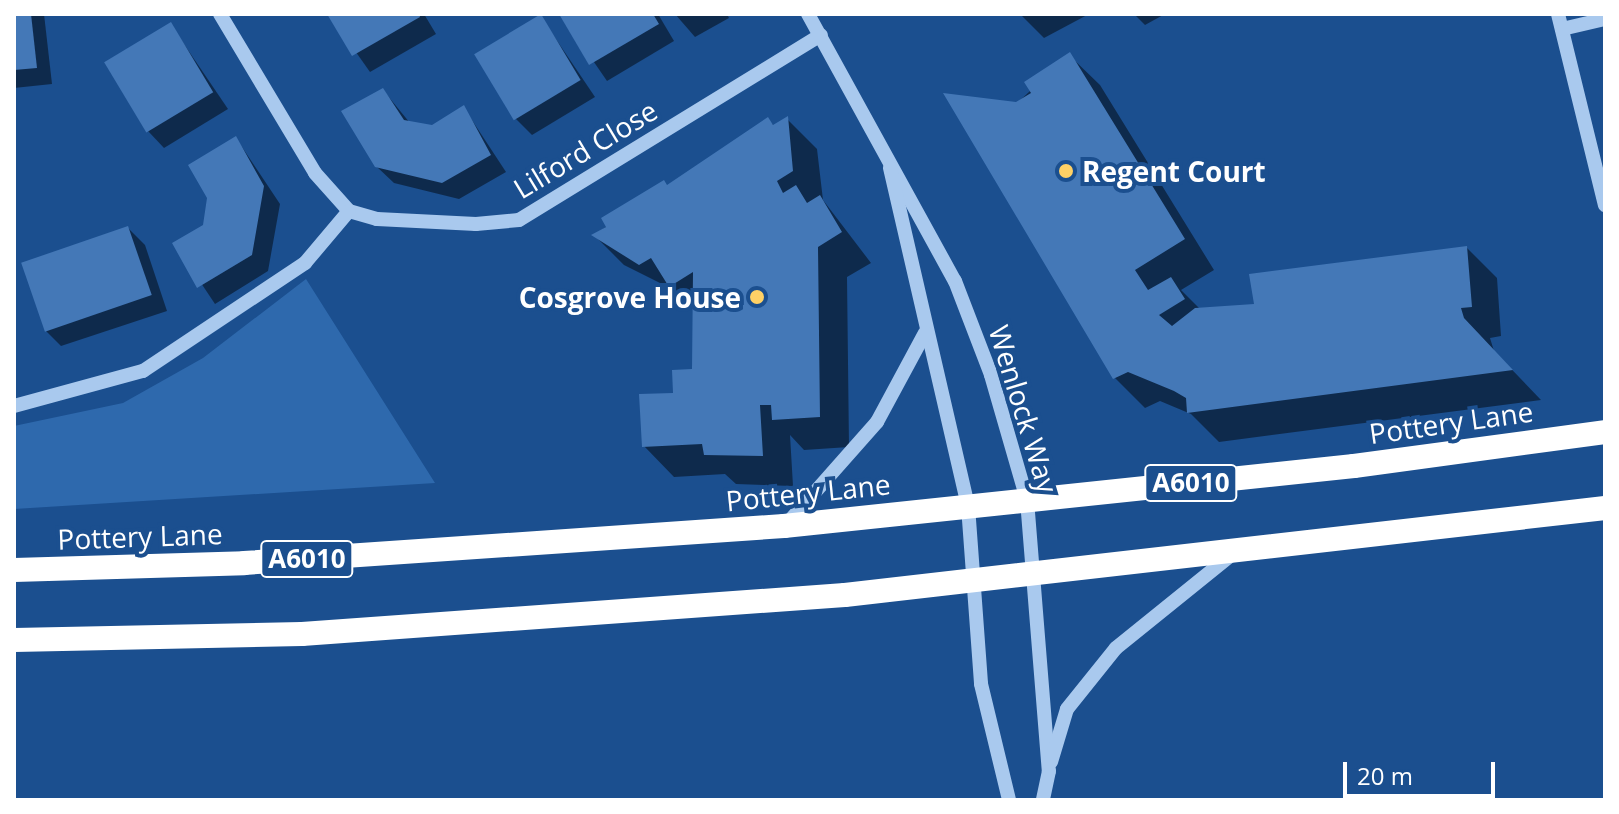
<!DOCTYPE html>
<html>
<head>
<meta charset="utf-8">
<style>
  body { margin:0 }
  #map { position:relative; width:1619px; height:814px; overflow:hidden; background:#1b4f8f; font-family:"Open Sans",sans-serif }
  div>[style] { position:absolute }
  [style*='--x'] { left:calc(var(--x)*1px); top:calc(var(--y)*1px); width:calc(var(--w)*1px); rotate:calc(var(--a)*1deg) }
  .green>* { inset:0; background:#2e69ad }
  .shadow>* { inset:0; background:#0007 }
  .building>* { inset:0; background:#4478b7; transform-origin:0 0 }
  .minor>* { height:14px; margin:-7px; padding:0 7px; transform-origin:7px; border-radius:7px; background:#a9c9ee }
  .highway>* { height:24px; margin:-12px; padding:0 12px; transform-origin:12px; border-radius:12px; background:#fff }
  .dots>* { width:22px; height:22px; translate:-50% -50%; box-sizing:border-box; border:4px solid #1b4f8f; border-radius:50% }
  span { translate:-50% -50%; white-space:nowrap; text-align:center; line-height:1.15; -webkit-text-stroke:8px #1b4f8f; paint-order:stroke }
  .shield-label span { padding:2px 6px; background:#1b4f8f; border:2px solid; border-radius:6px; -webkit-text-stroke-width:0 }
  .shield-label { font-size:26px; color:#fff; font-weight:700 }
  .street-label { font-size:28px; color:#fff }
  .poi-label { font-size:28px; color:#fff; font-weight:700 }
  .left { translate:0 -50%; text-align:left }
  .right { translate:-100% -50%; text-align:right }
  .frame { position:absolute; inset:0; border:16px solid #fff; pointer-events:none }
  .scale { position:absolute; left:1343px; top:762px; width:152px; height:36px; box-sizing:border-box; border:4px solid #fff; border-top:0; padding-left:10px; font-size:24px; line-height:28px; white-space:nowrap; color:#fff; -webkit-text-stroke:6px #1b4f8f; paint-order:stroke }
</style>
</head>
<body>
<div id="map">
  <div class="green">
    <div style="clip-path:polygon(306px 279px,435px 483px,14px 509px,14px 426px,123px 403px,203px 358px)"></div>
  </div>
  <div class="shadow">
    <div style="clip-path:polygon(14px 14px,44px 14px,52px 84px,14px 88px)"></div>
    <div style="clip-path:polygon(329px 14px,424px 14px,436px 34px,370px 72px)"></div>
    <div style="clip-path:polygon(561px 14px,658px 14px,674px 41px,607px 81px)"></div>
    <div style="clip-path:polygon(675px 14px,727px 14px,729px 18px,695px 37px)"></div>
    <div style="clip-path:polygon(1020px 14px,1089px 14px,1044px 38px)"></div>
    <div style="clip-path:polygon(1134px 14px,1165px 14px,1145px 25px)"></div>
    <div style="clip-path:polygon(541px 17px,595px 97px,532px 135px,515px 118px)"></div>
    <div style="clip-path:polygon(171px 25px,228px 109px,164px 148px,148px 131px)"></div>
    <div style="clip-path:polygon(1069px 55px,1100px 85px,1214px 270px,1181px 290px,1200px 309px,1256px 305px,1467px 248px,1497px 278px,1501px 336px,1490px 338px,1494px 351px,1541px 400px,1219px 442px,1191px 414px,1160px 401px,1145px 408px,1115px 378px,1016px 104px)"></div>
    <div style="clip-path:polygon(383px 90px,410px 123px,432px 128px,464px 108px,506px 172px,459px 199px,394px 183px,376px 166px)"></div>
    <div style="clip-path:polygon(767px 119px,775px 127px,787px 119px,817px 149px,823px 200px,871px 263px,847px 277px,849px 447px,804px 450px,790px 435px,793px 486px,736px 484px,725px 474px,674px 477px,644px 446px,694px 371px,694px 310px,676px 291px,624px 265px,594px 235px)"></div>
    <div style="clip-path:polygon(236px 138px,280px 204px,268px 271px,215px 304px,175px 244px,204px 227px)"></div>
    <div style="clip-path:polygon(128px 228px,145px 245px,167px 311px,61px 346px,45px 330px)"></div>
  </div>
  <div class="building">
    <div style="clip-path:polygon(14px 14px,31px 14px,37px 68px,14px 70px)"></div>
    <div style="clip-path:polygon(327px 14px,419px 14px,420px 17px,352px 56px)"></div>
    <div style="left:541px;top:14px;width:77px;height:78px;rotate:59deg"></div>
    <div style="clip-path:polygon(559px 14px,653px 14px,659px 24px,589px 65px)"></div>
    <div style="left:171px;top:22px;width:82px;height:78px;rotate:59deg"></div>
    <div style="clip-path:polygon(1070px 52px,1185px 239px,1135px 270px,1148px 290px,1171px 277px,1185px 299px,1159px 315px,1172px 326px,1195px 308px,1254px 304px,1249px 274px,1467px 246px,1472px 307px,1461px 308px,1464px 318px,1513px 370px,1187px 413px,1186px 398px,1174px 391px,1128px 372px,1113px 379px,943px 93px,1016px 102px,1031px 93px,1024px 82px)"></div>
    <div style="clip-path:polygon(383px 88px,404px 120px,432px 125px,464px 105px,491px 155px,442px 183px,375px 167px,341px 111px)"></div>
    <div style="clip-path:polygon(788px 116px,793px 171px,777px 181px,783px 193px,796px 185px,807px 203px,820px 195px,842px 232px,818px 247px,820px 417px,772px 420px,771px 405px,760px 405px,763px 456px,704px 455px,702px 444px,642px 447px,639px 394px,673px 393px,672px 370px,692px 369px,693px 272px,669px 287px,651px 258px,639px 265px,591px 235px,606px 227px,601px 218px,664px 180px,667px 185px,768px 117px,773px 125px)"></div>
    <div style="clip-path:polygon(236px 136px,264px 186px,252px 255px,197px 288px,172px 243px,203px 225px,207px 198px,188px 165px)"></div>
    <div style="left:128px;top:226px;width:73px;height:113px;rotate:71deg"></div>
  </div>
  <div class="minor">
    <div style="--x:220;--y:14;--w:185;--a:59.1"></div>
    <div style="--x:315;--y:173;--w:51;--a:48.2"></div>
    <div style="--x:349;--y:211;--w:29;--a:16"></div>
    <div style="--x:377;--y:219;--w:99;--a:2.9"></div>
    <div style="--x:476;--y:224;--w:43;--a:-5.3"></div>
    <div style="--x:519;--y:220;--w:354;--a:-31.5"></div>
    <div style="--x:808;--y:14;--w:305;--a:61.2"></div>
    <div style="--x:955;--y:281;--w:101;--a:69"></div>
    <div style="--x:991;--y:375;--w:130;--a:73.9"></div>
    <div style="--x:1027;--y:500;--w:272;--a:85.4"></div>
    <div style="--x:1049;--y:771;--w:30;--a:102"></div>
    <div style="--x:1558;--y:14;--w:197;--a:76.2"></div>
    <div style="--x:1562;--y:29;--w:44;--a:-13.1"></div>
    <div style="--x:890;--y:168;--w:347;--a:77"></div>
    <div style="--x:968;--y:506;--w:178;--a:85.8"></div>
    <div style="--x:981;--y:684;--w:119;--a:76.4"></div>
    <div style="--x:14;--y:406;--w:134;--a:-15.2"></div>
    <div style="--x:143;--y:371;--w:195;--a:-33.7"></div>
    <div style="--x:305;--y:263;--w:68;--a:-49.8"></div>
    <div style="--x:785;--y:526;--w:139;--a:-48.5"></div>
    <div style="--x:877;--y:422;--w:101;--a:-61.7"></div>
    <div style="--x:1051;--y:762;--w:55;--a:-73.2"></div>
    <div style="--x:1067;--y:709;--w:78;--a:-51.2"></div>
    <div style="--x:1116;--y:648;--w:146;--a:-38.9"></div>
  </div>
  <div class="highway">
    <div style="--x:14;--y:570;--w:230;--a:-1.7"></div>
    <div style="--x:244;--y:563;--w:541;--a:-3.92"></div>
    <div style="--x:784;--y:526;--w:573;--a:-6.01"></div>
    <div style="--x:1354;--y:466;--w:253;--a:-7.7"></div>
    <div style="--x:14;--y:640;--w:288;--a:-1.2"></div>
    <div style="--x:302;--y:634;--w:544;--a:-4.11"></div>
    <div style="--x:845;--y:595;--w:765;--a:-6.53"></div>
  </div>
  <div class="dots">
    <div style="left:1066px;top:171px;background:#ffd166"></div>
    <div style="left:757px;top:297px;background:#ffd166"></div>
  </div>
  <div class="shield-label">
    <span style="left:1191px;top:483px">A6010</span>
    <span style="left:307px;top:559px">A6010</span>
  </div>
  <div class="street-label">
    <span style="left:585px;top:149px;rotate:-31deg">Lilford Close</span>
    <span style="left:1024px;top:409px;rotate:73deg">Wenlock Way</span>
    <span style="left:1451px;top:422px;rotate:-8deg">Pottery Lane</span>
    <span style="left:808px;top:492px;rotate:-6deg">Pottery Lane</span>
    <span style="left:140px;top:536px;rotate:-2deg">Pottery Lane</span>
  </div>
  <div class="poi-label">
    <span class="left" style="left:1082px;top:171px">Regent Court</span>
    <span class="right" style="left:741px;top:297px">Cosgrove House</span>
  </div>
  <div class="frame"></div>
  <div class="scale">20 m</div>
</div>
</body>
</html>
